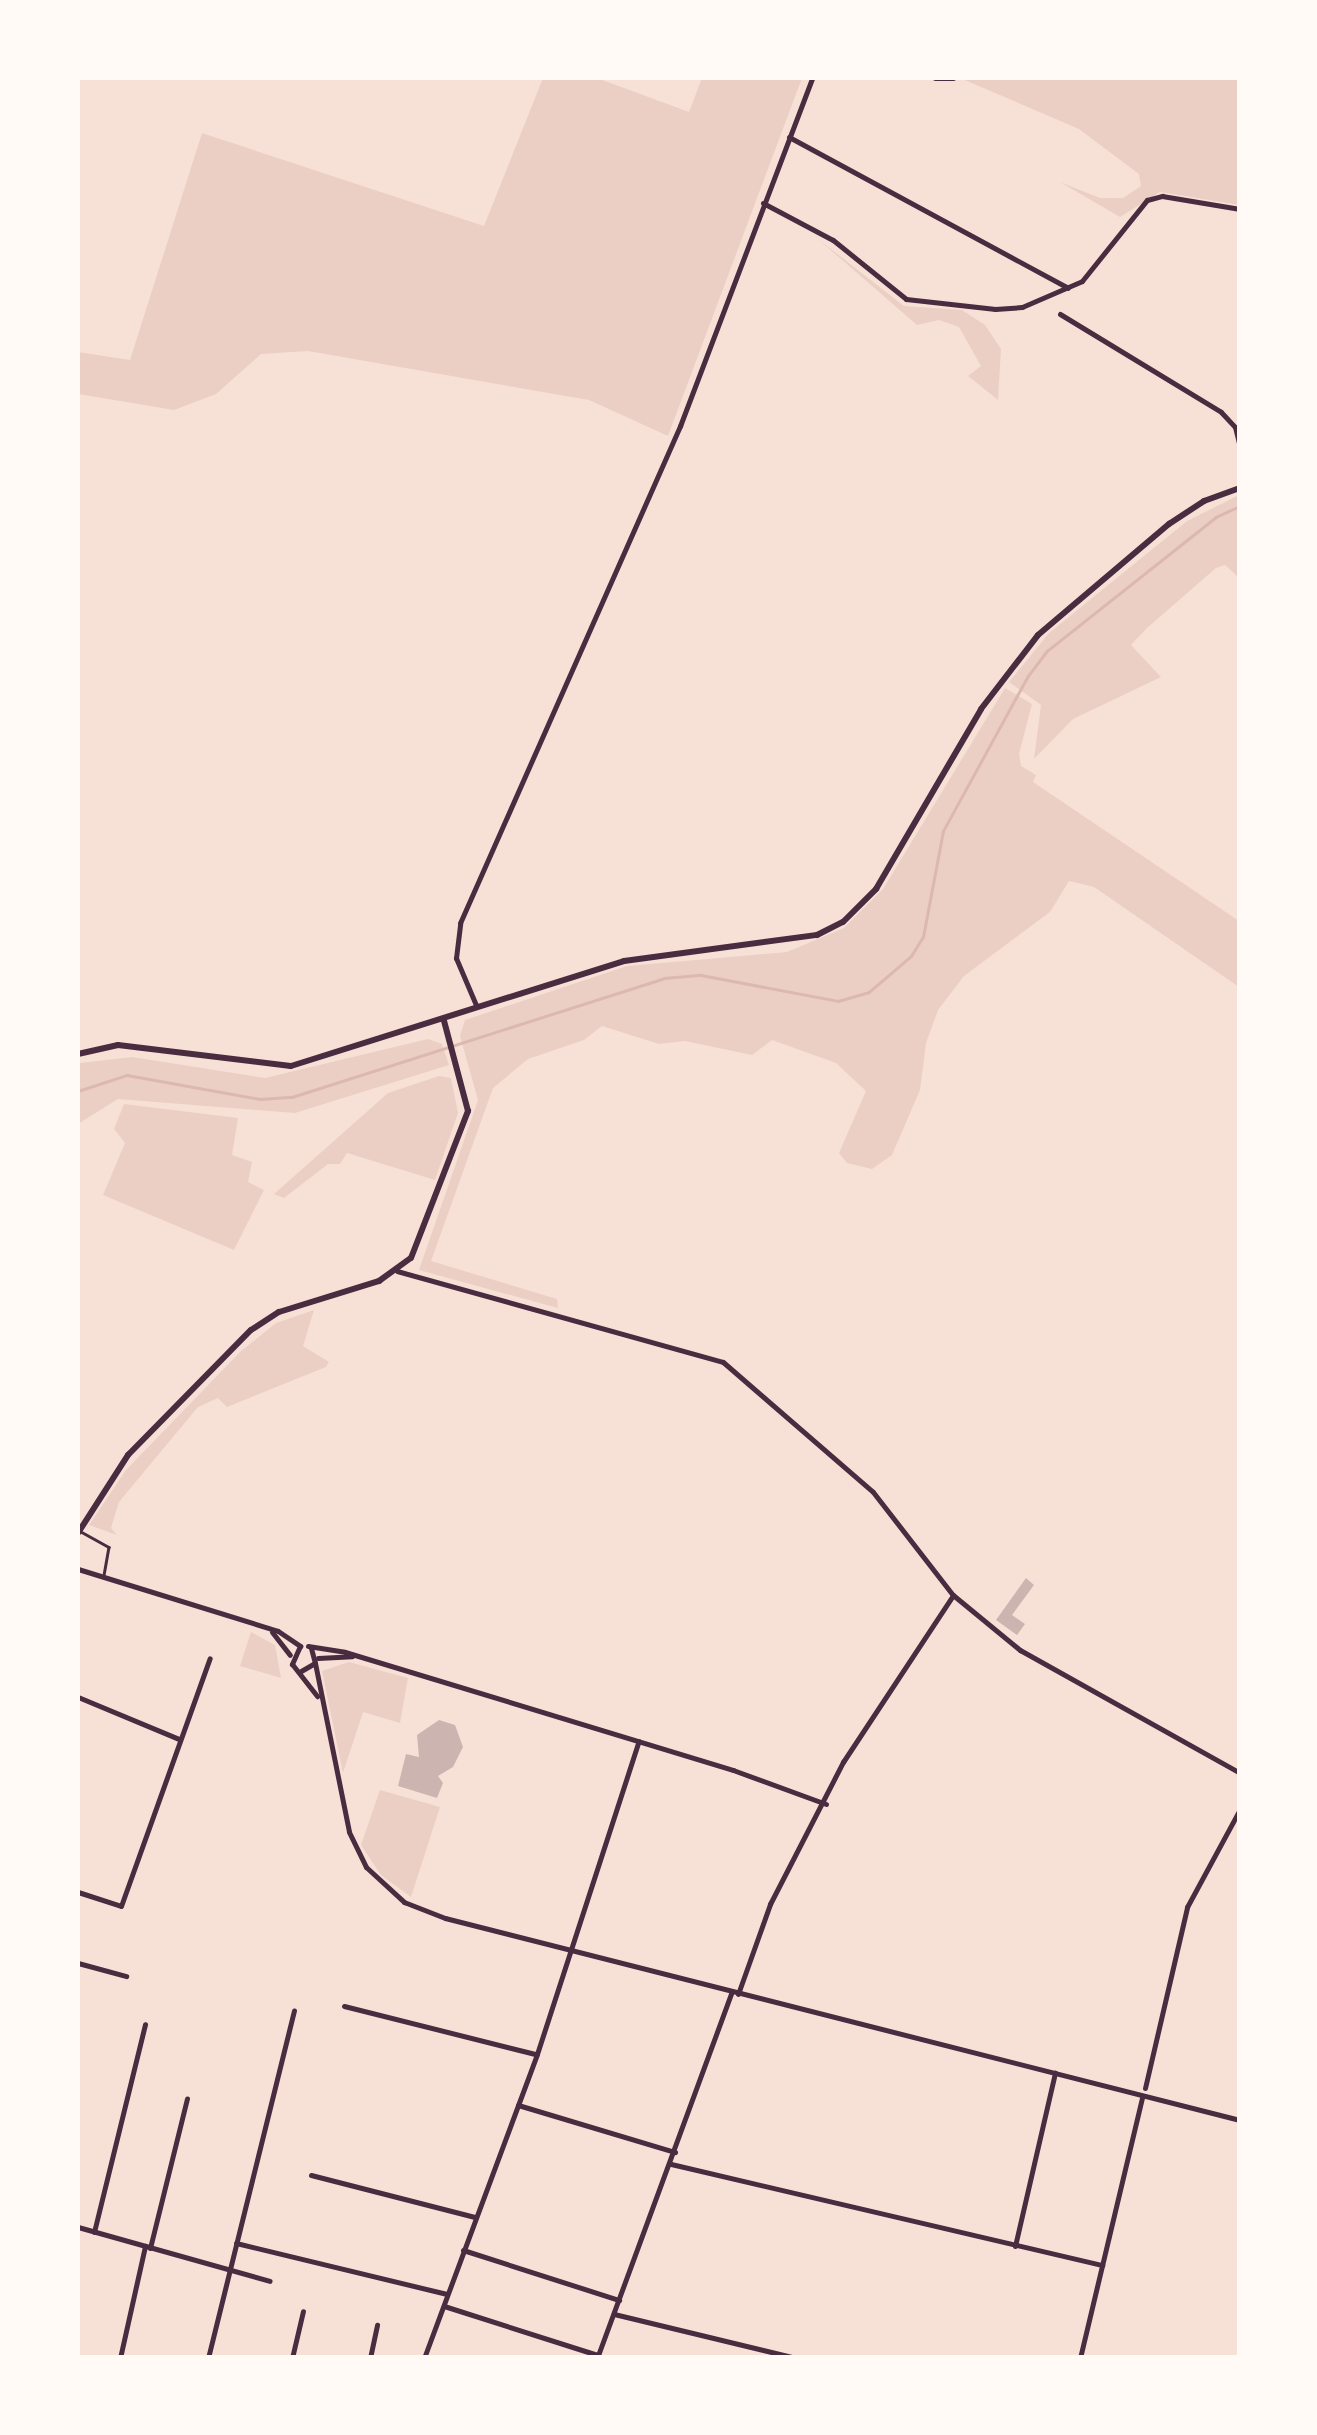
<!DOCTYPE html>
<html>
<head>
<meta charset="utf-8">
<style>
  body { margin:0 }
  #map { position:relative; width:1317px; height:2435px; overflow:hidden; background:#f7e1d7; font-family:"Crimson Pro",serif }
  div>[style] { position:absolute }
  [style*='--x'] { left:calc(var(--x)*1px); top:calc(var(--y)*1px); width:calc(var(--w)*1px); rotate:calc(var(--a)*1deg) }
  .green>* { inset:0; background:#ebcfc5 }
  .stream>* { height:2.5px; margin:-1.25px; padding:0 1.25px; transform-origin:1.25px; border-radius:1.25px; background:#dcb8b0 }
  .building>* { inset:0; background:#ccb4b1 }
  .service>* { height:2.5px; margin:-1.25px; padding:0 1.25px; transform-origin:1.25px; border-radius:1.25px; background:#4a2c40 }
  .minor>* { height:5px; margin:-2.5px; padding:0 2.5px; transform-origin:2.5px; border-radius:2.5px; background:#4a2c40 }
  .tertiary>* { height:6px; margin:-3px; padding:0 3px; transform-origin:3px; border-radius:3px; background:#4a2c40 }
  span { translate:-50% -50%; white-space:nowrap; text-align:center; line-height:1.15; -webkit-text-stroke:10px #fffaf5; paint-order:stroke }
  .frame { position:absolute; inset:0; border:80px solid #fffaf5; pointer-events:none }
</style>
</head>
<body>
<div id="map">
  <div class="green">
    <div style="clip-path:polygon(543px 78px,597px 78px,689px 112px,702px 78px,802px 78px,668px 436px,589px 400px,308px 351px,261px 354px,216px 394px,174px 410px,78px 394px,78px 352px,130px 360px,202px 133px,484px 226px)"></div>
    <div style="clip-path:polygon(960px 78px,1239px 78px,1239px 205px,1160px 192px,1120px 217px,1060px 182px,1100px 198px,1123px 198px,1141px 186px,1139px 174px,1079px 129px)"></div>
    <div style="clip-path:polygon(818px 239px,904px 306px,962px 310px,985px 325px,1001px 349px,998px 400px,968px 376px,981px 366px,959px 327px,939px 320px,917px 325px)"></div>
    <div style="clip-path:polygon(1239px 495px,1239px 578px,1225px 565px,1216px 568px,1147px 628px,1131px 645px,1161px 677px,1073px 719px,1034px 759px,1041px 705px,1009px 682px,1049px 633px,1187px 521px)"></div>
    <div style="clip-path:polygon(1005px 688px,1032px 704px,1019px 754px,1021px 766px,1036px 775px,1033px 782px,1239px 921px,1239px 987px,1094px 887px,1069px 881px,1050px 912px,964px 976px,938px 1010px,926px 1043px,920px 1090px,892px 1155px,872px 1169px,847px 1163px,839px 1153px,866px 1091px,836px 1063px,772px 1040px,752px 1055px,685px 1041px,659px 1044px,602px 1026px,584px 1040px,528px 1059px,493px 1088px,431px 1261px,557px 1299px,558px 1308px,419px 1270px,478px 1100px,460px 1036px,465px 1020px,627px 966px,787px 952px,844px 928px,883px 889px)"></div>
    <div style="clip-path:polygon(428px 1039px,442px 1044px,449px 1065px,295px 1113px,118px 1099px,78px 1124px,80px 1063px,132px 1057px,265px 1078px)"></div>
    <div style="clip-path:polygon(439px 1076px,451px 1078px,458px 1113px,435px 1180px,347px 1153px,340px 1164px,328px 1164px,284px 1198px,274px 1194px,388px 1093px)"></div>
    <div style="clip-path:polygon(124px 1104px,238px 1118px,232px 1155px,252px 1162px,248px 1182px,264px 1190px,234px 1250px,103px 1195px,125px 1143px,114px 1129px)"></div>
    <div style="clip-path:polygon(314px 1310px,303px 1346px,329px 1362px,326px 1367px,227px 1407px,218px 1398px,198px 1407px,119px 1502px,111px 1528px,117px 1535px,89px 1525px,126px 1470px,240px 1352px,276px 1323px)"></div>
    <div style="clip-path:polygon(251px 1632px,275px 1645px,281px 1678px,240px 1666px)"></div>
    <div style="clip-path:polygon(349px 1662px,408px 1678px,400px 1723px,363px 1712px,343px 1773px,322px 1671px)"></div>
    <div style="clip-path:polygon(380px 1790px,440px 1807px,411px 1897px,381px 1875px,361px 1845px)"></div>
  </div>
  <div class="stream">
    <div style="--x:78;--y:1091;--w:52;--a:-18.1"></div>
    <div style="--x:127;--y:1075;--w:135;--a:10.2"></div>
    <div style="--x:260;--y:1099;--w:32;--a:-4"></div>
    <div style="--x:292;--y:1097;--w:391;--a:-17.7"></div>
    <div style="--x:664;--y:978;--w:37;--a:-5"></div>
    <div style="--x:701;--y:975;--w:139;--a:10.7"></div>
    <div style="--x:838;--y:1001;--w:32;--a:-16"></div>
    <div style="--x:869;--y:992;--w:55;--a:-40.6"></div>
    <div style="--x:911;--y:956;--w:22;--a:-58"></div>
    <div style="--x:923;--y:937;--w:108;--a:-79.3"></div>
    <div style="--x:943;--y:831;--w:177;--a:-61.3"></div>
    <div style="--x:1028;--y:676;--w:31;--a:-53"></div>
    <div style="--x:1047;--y:651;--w:216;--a:-38.4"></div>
    <div style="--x:1216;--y:517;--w:26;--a:-25"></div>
  </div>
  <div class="building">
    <div style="clip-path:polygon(1026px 1578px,1034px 1585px,1012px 1615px,1025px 1624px,1017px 1635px,996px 1620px)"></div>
    <div style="clip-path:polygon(439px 1720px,455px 1725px,463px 1747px,453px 1767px,438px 1776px,443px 1783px,437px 1798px,398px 1786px,406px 1754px,419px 1757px,417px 1735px)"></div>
  </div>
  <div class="service">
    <div style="--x:80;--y:1531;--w:33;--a:29"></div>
    <div style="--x:109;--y:1547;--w:27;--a:100"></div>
  </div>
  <div class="minor">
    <div style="--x:935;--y:78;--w:18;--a:0"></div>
    <div style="--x:789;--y:137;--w:317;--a:28.4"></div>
    <div style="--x:763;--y:203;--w:79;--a:27.9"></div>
    <div style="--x:833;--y:240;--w:94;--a:38.9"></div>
    <div style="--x:906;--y:299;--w:90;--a:6.4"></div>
    <div style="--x:995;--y:309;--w:27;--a:-4"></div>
    <div style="--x:1022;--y:307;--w:65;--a:-23.4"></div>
    <div style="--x:1082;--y:281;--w:104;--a:-51.3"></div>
    <div style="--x:1147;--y:200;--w:16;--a:-15"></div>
    <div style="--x:1162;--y:196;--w:79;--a:9.5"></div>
    <div style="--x:1060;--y:314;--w:188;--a:31.3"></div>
    <div style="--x:1221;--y:412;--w:21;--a:47"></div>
    <div style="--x:1235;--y:427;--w:21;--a:76"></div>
    <div style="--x:476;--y:1005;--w:51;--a:-113.1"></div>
    <div style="--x:456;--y:958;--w:35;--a:-83"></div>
    <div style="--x:460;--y:923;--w:544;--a:-66.12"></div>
    <div style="--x:680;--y:426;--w:372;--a:-69.2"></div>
    <div style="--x:397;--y:1271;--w:338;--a:15.6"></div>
    <div style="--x:723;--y:1362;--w:198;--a:40.9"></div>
    <div style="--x:873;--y:1492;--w:130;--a:52.2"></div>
    <div style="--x:953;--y:1595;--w:87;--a:39.4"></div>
    <div style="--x:1020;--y:1650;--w:252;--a:29.2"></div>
    <div style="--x:78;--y:1569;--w:209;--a:17.2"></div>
    <div style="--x:278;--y:1631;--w:27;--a:34"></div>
    <div style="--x:272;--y:1632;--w:29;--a:52"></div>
    <div style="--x:300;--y:1646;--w:20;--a:114"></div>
    <div style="--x:292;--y:1664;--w:41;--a:52"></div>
    <div style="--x:308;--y:1646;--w:37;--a:9"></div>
    <div style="--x:345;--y:1652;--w:406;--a:16.9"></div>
    <div style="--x:733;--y:1770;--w:99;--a:20.1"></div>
    <div style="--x:318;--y:1658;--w:34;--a:-3"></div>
    <div style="--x:315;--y:1663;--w:172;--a:78.6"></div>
    <div style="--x:349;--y:1832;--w:39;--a:64"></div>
    <div style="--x:366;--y:1867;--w:52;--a:42.6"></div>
    <div style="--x:404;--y:1902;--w:44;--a:21.3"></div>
    <div style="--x:445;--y:1918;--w:820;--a:14.26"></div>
    <div style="--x:301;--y:1671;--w:16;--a:-30"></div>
    <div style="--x:315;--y:1663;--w:16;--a:-105"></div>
    <div style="--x:78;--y:1697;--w:109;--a:22.6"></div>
    <div style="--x:78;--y:1892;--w:45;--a:18"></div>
    <div style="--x:121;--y:1906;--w:263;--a:-70.3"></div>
    <div style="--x:78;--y:1963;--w:50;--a:15.2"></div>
    <div style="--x:738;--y:1994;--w:96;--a:-70.4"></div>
    <div style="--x:770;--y:1904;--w:160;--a:-62.8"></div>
    <div style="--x:843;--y:1762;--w:200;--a:-56.6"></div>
    <div style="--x:344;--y:2006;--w:197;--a:14.1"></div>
    <div style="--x:1145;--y:2088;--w:186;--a:-76.9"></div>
    <div style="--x:1187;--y:1907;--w:111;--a:-61.6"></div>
    <div style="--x:518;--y:2105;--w:164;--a:16.7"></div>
    <div style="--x:671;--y:2164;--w:443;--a:13.2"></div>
    <div style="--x:311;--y:2175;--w:169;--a:14.4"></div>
    <div style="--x:78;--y:2227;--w:199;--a:15.7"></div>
    <div style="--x:94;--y:2232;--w:214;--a:-76.2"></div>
    <div style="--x:236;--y:2243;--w:217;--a:13.6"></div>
    <div style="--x:1015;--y:2246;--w:178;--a:-77"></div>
    <div style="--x:150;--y:2248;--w:154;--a:-76.1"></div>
    <div style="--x:463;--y:2250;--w:164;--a:17.8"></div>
    <div style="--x:444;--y:2306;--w:162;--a:17.7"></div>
    <div style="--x:614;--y:2314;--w:187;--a:13.6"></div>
    <div style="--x:120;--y:2358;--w:115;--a:-77.4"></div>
    <div style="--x:208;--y:2358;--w:358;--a:-76.1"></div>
    <div style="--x:292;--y:2358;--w:48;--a:-76.8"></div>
    <div style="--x:370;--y:2358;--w:34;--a:-78"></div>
    <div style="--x:424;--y:2358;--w:324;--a:-69.6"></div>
    <div style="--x:537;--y:2054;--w:329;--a:-72"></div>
    <div style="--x:597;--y:2358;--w:390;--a:-69.8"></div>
    <div style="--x:1080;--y:2358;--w:267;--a:-76.6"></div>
  </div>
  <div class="tertiary">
    <div style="--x:78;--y:1054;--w:41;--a:-12.7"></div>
    <div style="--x:118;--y:1045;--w:174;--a:6.9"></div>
    <div style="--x:291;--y:1066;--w:349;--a:-17.5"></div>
    <div style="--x:624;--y:961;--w:195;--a:-7.7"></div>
    <div style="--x:817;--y:935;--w:29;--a:-27"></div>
    <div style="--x:843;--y:922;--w:47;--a:-45"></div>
    <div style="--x:876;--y:889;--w:208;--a:-59.7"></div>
    <div style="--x:981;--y:709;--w:93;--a:-52.4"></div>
    <div style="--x:1038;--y:635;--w:172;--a:-40.3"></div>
    <div style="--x:1169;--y:524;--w:42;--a:-33.3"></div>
    <div style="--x:1204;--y:501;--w:38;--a:-20"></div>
    <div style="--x:78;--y:1533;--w:93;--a:-57.3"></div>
    <div style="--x:128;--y:1455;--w:175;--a:-45.5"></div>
    <div style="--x:251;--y:1330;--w:33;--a:-33"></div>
    <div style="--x:279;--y:1312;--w:105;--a:-17.2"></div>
    <div style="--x:379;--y:1281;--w:39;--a:-36"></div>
    <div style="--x:411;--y:1258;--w:158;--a:-68.8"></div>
    <div style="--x:468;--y:1111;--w:93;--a:-104.9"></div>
  </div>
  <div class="frame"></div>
</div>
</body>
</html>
